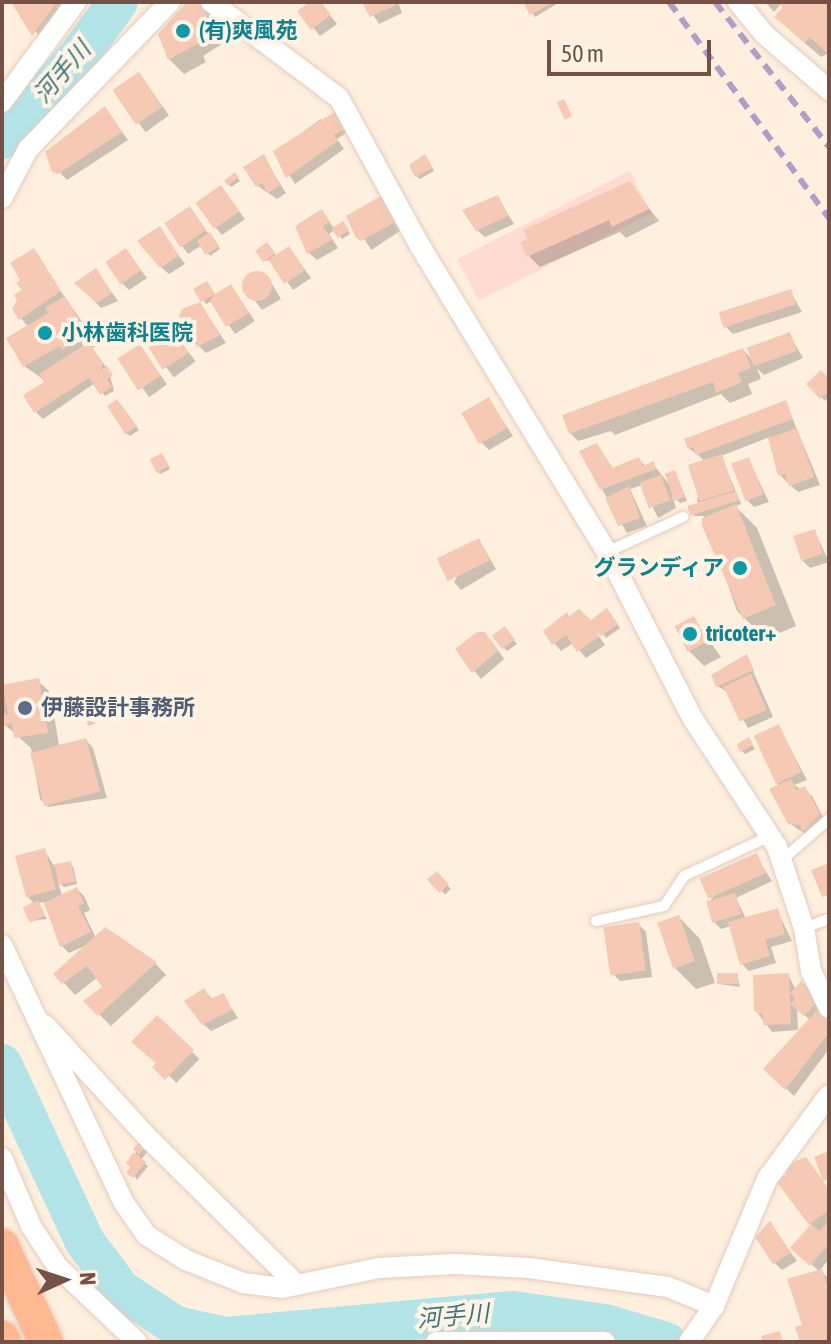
<!DOCTYPE html>
<html>
<head>
<meta charset="utf-8">
<style>
  body { margin:0 }
  #map { position:relative; width:831px; height:1344px; overflow:hidden; background:#feefde; font-family:"Asap Condensed","Noto Sans JP",sans-serif }
  div>[style] { position:absolute }
  [style*='--x'] { left:calc(var(--x)*1px); top:calc(var(--y)*1px); width:calc(var(--w)*1px); rotate:calc(var(--a)*1deg) }
  .commercial>* { inset:0; background:#ffdbd1; transform-origin:0 0 }
  .shadow>* { inset:0; background:#0003; transform-origin:0 0 }
  .river>* { height:40px; margin:-20px; padding:0 20px; transform-origin:20px; border-radius:20px; background:#b2e4e8 }
  .building>* { inset:0; background:#f5c9b4; transform-origin:0 0 }
  .round { border-radius:50% }
  .roads { filter:drop-shadow(0 0 2px #e4ccbd) drop-shadow(0 0 2px #e4ccbd) }
  .service>* { height:10px; margin:-5px; padding:0 5px; transform-origin:5px; border-radius:5px; background:#fff }
  .minor>* { height:20px; margin:-10px; padding:0 10px; transform-origin:10px; border-radius:10px; background:#fff }
  .trunk>* { height:34px; margin:-17px; padding:0 17px; transform-origin:17px; border-radius:17px; background:#feb992 }
  .rail>* { height:6px; margin-top:-3px; transform-origin:0; background:repeating-linear-gradient(90deg,#b09ec6 0 12px,transparent 0 20px) }
  .dots>* { width:22px; height:22px; translate:-50% -50%; box-sizing:border-box; border:4px solid #fff3e6; border-radius:50% }
  span { translate:-50% -50%; white-space:nowrap; text-align:center; line-height:1.15; -webkit-text-stroke:8px #fff3e6; paint-order:stroke }
  .culture-label { font-size:22px; color:#0d838f; font-weight:700 }
  .left { translate:0 -50%; text-align:left }
  .right { translate:-100% -50%; text-align:right }
  .service-label { font-size:22px; color:#4e5e75; font-weight:700 }
  .water-label { font-size:24px; color:#39767c; font-style:italic }
  .frame { position:absolute; inset:0; border:4px solid #755245; pointer-events:none }
  .north { position:absolute; left:24px; top:1240px; width:80px; height:80px; -webkit-text-stroke:6px #fff3e6; paint-order:stroke; rotate:87deg; font-size:22px; font-weight:700; line-height:32px; text-align:center; color:#755245 }
  .north::after { content:''; display:block; margin:auto; width:28px; height:36px; background:#755245; clip-path:polygon(50% 0,100% 100%,50% 72%,0 100%) }
  .scale { position:absolute; left:547px; top:40px; width:164px; height:36px; box-sizing:border-box; border:4px solid #755245; border-top:0; padding-left:10px; font-size:24px; line-height:28px; white-space:nowrap; color:#755245; -webkit-text-stroke:6px #fff3e6; paint-order:stroke }
</style>
</head>
<body>
<div id="map">
  <div class="commercial">
    <div style="left:630px;top:171px;width:47px;height:194px;rotate:63deg"></div>
  </div>
  <div class="shadow">
    <div style="clip-path:polygon(15px 2px,61px 2px,68px 13px,45px 45px)"></div>
    <div style="clip-path:polygon(189px 2px,202px 2px,229px 32px,222px 36px,225px 42px,203px 56px,206px 62px,184px 74px,169px 59px,161px 35px)"></div>
    <div style="clip-path:polygon(313px 2px,319px 2px,337px 24px,320px 36px,300px 12px)"></div>
    <div style="clip-path:polygon(365px 2px,398px 2px,402px 13px,379px 24px)"></div>
    <div style="clip-path:polygon(560px 2px,535px 17px,526px 3px,527px 2px)"></div>
    <div style="clip-path:polygon(765px 2px,829px 2px,829px 53px,821px 57px,792px 32px,781px 4px,774px 12px)"></div>
    <div style="left:139px;top:74px;width:51px;height:29px;rotate:54deg"></div>
    <div style="clip-path:polygon(105px 108px,128px 140px,67px 180px,48px 160px)"></div>
    <div style="clip-path:polygon(321px 119px,330px 128px,351px 130px,337px 139px,344px 149px,295px 184px,275px 152px)"></div>
    <div style="clip-path:polygon(263px 157px,286px 193px,277px 199px,258px 186px)"></div>
    <div style="clip-path:polygon(429px 162px,434px 171px,420px 179px,416px 176px)"></div>
    <div style="clip-path:polygon(235px 175px,240px 181px,231px 187px,226px 181px)"></div>
    <div style="clip-path:polygon(630px 184px,659px 221px,626px 238px,620px 232px,540px 267px,529px 256px)"></div>
    <div style="clip-path:polygon(220px 187px,245px 219px,222px 235px,215px 227px)"></div>
    <div style="left:384px;top:197px;width:37px;height:40px;rotate:56deg"></div>
    <div style="clip-path:polygon(498px 198px,514px 224px,485px 237px,477px 230px)"></div>
    <div style="clip-path:polygon(190px 209px,220px 249px,210px 256px,202px 245px,188px 254px,167px 224px)"></div>
    <div style="clip-path:polygon(321px 212px,334px 228px,346px 227px,350px 234px,342px 239px,335px 230px,329px 234px,338px 248px,317px 260px,309px 253px)"></div>
    <div style="clip-path:polygon(160px 229px,185px 264px,169px 274px,161px 267px)"></div>
    <div style="clip-path:polygon(270px 247px,276px 256px,289px 248px,311px 278px,293px 290px,272px 260px,263px 261px)"></div>
    <div style="clip-path:polygon(33px 251px,98px 345px,92px 348px,109px 371px,114px 391px,105px 396px,95px 383px,43px 419px,36px 412px,47px 382px,24px 366px,28px 327px,14px 309px,24px 291px)"></div>
    <div style="clip-path:polygon(126px 251px,147px 278px,129px 290px,121px 282px)"></div>
    <div style="clip-path:polygon(96px 271px,118px 301px,101px 308px,77px 283px)"></div>
    <div style="clip-path:polygon(254px 271px,269px 279px,281px 299px,262px 310px,242px 283px)"></div>
    <div style="clip-path:polygon(210px 287px,217px 298px,231px 287px,255px 321px,235px 334px,212px 301px,206px 304px,196px 290px)"></div>
    <div style="clip-path:polygon(790px 291px,802px 312px,733px 334px,726px 327px)"></div>
    <div style="clip-path:polygon(200px 304px,226px 343px,206px 353px,199px 346px)"></div>
    <div style="left:175px;top:334px;width:34px;height:27px;rotate:53deg"></div>
    <div style="clip-path:polygon(789px 334px,803px 358px,764px 375px,757px 368px,761px 379px,748px 384px,752px 394px,730px 403px,721px 394px,615px 435px,611px 431px,578px 441px,570px 433px,743px 350px,754px 361px)"></div>
    <div style="left:140px;top:347px;width:46px;height:22px;rotate:54deg"></div>
    <div style="clip-path:polygon(829px 381px,829px 397px,825px 401px,809px 384px)"></div>
    <div style="clip-path:polygon(489px 400px,513px 436px,489px 450px,482px 443px)"></div>
    <div style="clip-path:polygon(786px 403px,820px 485px,798px 492px,788px 483px,780px 475px,770px 437px,721px 456px,741px 504px,735px 506px,757px 528px,796px 626px,766px 639px,737px 611px,704px 516px,693px 516px,700px 505px,697px 501px,705px 461px,689px 448px)"></div>
    <div style="clip-path:polygon(120px 405px,139px 430px,130px 436px,126px 433px)"></div>
    <div style="clip-path:polygon(597px 445px,614px 470px,639px 459px,646px 467px,653px 464px,673px 489px,675px 472px,687px 501px,680px 503px,672px 495px,676px 508px,658px 518px,642px 485px,630px 489px,647px 526px,627px 533px,602px 489px)"></div>
    <div style="clip-path:polygon(165px 459px,170px 469px,160px 474px,157px 471px)"></div>
    <div style="clip-path:polygon(748px 459px,769px 502px,754px 507px,747px 500px)"></div>
    <div style="clip-path:polygon(815px 532px,829px 562px,810px 568px,802px 560px)"></div>
    <div style="clip-path:polygon(479px 540px,496px 569px,461px 590px,454px 582px)"></div>
    <div style="clip-path:polygon(610px 614px,620px 628px,606px 638px,603px 634px)"></div>
    <div style="clip-path:polygon(693px 618px,721px 657px,704px 666px,689px 651px)"></div>
    <div style="clip-path:polygon(587px 619px,605px 645px,586px 658px,573px 643px,561px 651px,554px 643px)"></div>
    <div style="clip-path:polygon(508px 632px,517px 644px,507px 651px,504px 648px)"></div>
    <div style="clip-path:polygon(492px 642px,504px 659px,481px 679px,457px 649px)"></div>
    <div style="clip-path:polygon(747px 657px,773px 717px,748px 728px,728px 692px,717px 686px)"></div>
    <div style="clip-path:polygon(38px 681px,50px 692px,59px 745px,86px 740px,93px 748px,107px 798px,48px 807px,40px 799px,31px 748px,5px 725px,2px 712px,2px 687px)"></div>
    <div style="clip-path:polygon(779px 727px,807px 780px,794px 785px,812px 796px,826px 823px,811px 838px,789px 823px,777px 782px)"></div>
    <div style="clip-path:polygon(749px 740px,755px 749px,745px 754px,742px 751px)"></div>
    <div style="clip-path:polygon(45px 851px,54px 866px,73px 866px,77px 884px,64px 887px,58px 882px,62px 896px,77px 889px,84px 896px,90px 910px,84px 913px,96px 938px,155px 963px,166px 975px,111px 1026px,86px 1001px,105px 987px,98px 977px,75px 995px,56px 974px,87px 945px,69px 953px,62px 946px,45px 902px,38px 903px,47px 919px,31px 921px,35px 904px,28px 897px)"></div>
    <div style="clip-path:polygon(756px 856px,772px 881px,736px 898px,746px 919px,777px 910px,792px 941px,771px 947px,776px 963px,749px 971px,742px 964px,731px 926px,721px 929px,714px 922px,711px 899px)"></div>
    <div style="left:436px;top:874px;width:21px;height:8px;rotate:45deg"></div>
    <div style="clip-path:polygon(679px 917px,700px 939px,715px 983px,696px 989px,675px 968px)"></div>
    <div style="clip-path:polygon(639px 925px,646px 932px,652px 977px,620px 981px,613px 974px)"></div>
    <div style="clip-path:polygon(737px 975px,740px 987px,719px 984px)"></div>
    <div style="clip-path:polygon(788px 975px,796px 990px,801px 984px,829px 1019px,829px 1049px,794px 1096px,766px 1069px,810px 1020px,797px 1008px,798px 1030px,772px 1032px,756px 1011px)"></div>
    <div style="clip-path:polygon(204px 990px,213px 1000px,223px 995px,238px 1018px,211px 1031px,203px 1024px)"></div>
    <div style="left:157px;top:1018px;width:59px;height:33px;rotate:44deg"></div>
    <div style="clip-path:polygon(150px 1133px,157px 1140px,141px 1160px,148px 1166px,137px 1180px,128px 1163px)"></div>
    <div style="clip-path:polygon(779px 1182px,829px 1189px,829px 1229px,819px 1230px,829px 1235px,829px 1259px,820px 1270px,829px 1279px,829px 1342px,802px 1342px,820px 1272px,801px 1255px,812px 1226px)"></div>
    <div style="clip-path:polygon(770px 1224px,797px 1261px,782px 1270px,775px 1263px)"></div>
  </div>
  <div class="river">
    <div style="--x:2;--y:139;--w:113;--a:-47.5"></div>
    <div style="--x:78;--y:56;--w:67;--a:-53.5"></div>
    <div style="--x:2;--y:1064;--w:196;--a:65"></div>
    <div style="--x:85;--y:1242;--w:60;--a:53.1"></div>
    <div style="--x:121;--y:1290;--w:66;--a:33.2"></div>
    <div style="--x:176;--y:1326;--w:51;--a:12.4"></div>
    <div style="--x:226;--y:1337;--w:288;--a:-5.2"></div>
    <div style="--x:513;--y:1311;--w:93;--a:8"></div>
    <div style="--x:605;--y:1324;--w:64;--a:16.4"></div>
  </div>
  <div class="building">
    <div style="clip-path:polygon(11px 2px,57px 2px,32px 36px)"></div>
    <div style="clip-path:polygon(187px 2px,201px 2px,210px 23px,220px 17px,227px 28px,168px 60px,158px 34px)"></div>
    <div style="clip-path:polygon(310px 2px,321px 2px,331px 15px,311px 30px,297px 11px)"></div>
    <div style="clip-path:polygon(362px 2px,394px 2px,396px 5px,370px 17px)"></div>
    <div style="clip-path:polygon(523px 2px,554px 2px,530px 15px)"></div>
    <div style="clip-path:polygon(777px 2px,829px 2px,829px 55px,810px 37px,805px 43px,774px 17px,783px 7px)"></div>
    <div style="left:139px;top:72px;width:42px;height:32px;rotate:56deg"></div>
    <div style="left:564px;top:99px;width:19px;height:8px;rotate:65deg"></div>
    <div style="clip-path:polygon(105px 106px,122px 132px,58px 174px,52px 172px,45px 152px)"></div>
    <div style="clip-path:polygon(339px 109px,349px 126px,334px 135px,338px 141px,286px 178px,273px 151px)"></div>
    <div style="clip-path:polygon(264px 154px,280px 185px,268px 193px,262px 183px,256px 187px,243px 167px)"></div>
    <div style="clip-path:polygon(425px 154px,433px 168px,415px 177px,409px 165px)"></div>
    <div style="left:235px;top:172px;width:6px;height:14px;rotate:51deg"></div>
    <div style="clip-path:polygon(630px 181px,649px 209px,612px 227px,609px 220px,527px 257px,520px 242px,528px 239px,523px 230px)"></div>
    <div style="left:221px;top:185px;width:32px;height:31px;rotate:55deg"></div>
    <div style="clip-path:polygon(384px 194px,399px 220px,361px 241px,356px 238px,346px 216px)"></div>
    <div style="clip-path:polygon(498px 195px,508px 216px,476px 231px,462px 210px)"></div>
    <div style="left:190px;top:206px;width:29px;height:31px;rotate:56deg"></div>
    <div style="clip-path:polygon(322px 209px,330px 222px,323px 226px,332px 240px,307px 254px,295px 226px)"></div>
    <div style="left:343px;top:221px;width:11px;height:14px;rotate:56deg"></div>
    <div style="clip-path:polygon(160px 226px,179px 256px,160px 268px,137px 241px)"></div>
    <div style="left:210px;top:232px;width:17px;height:16px;rotate:57deg"></div>
    <div style="left:267px;top:242px;width:14px;height:15px;rotate:54deg"></div>
    <div style="left:289px;top:246px;width:29px;height:25px;rotate:56deg"></div>
    <div style="clip-path:polygon(34px 248px,61px 291px,19px 320px,12px 309px,17px 301px,14px 295px,22px 290px,16px 283px,20px 280px,10px 263px)"></div>
    <div style="left:126px;top:248px;width:27px;height:25px;rotate:56deg"></div>
    <div style="clip-path:polygon(96px 268px,112px 293px,97px 303px,74px 283px)"></div>
    <div class="round" style="left:242px;top:271px;width:30px;height:30px"></div>
    <div style="clip-path:polygon(207px 281px,215px 294px,231px 284px,249px 313px,226px 327px,210px 301px,215px 294px,201px 302px,193px 289px)"></div>
    <div style="left:791px;top:289px;width:16px;height:76px;rotate:72deg"></div>
    <div style="clip-path:polygon(65px 296px,84px 329px,68px 339px,71px 345px,62px 350px,60px 346px,23px 367px,6px 338px,48px 313px,45px 308px)"></div>
    <div style="clip-path:polygon(200px 302px,220px 335px,197px 347px,179px 317px,182px 309px)"></div>
    <div style="left:175px;top:331px;width:26px;height:31px;rotate:58deg"></div>
    <div style="left:790px;top:332px;width:20px;height:46px;rotate:70deg"></div>
    <div style="clip-path:polygon(89px 342px,103px 364px,100px 370px,107px 366px,113px 375px,107px 379px,112px 387px,100px 395px,89px 378px,34px 413px,23px 395px,44px 382px,39px 374px)"></div>
    <div style="left:140px;top:344px;width:38px;height:27px;rotate:57deg"></div>
    <div style="clip-path:polygon(743px 348px,751px 368px,738px 373px,742px 382px,716px 393px,713px 382px,569px 434px,562px 415px)"></div>
    <div style="clip-path:polygon(821px 370px,829px 378px,829px 391px,820px 399px,806px 384px)"></div>
    <div style="left:489px;top:397px;width:36px;height:32px;rotate:60deg"></div>
    <div style="clip-path:polygon(117px 399px,137px 426px,125px 434px,107px 406px)"></div>
    <div style="clip-path:polygon(786px 400px,793px 419px,696px 455px,693px 447px,688px 449px,684px 439px)"></div>
    <div style="clip-path:polygon(797px 428px,814px 477px,789px 486px,785px 474px,778px 476px,768px 438px)"></div>
    <div style="clip-path:polygon(597px 443px,612px 468px,639px 457px,643px 466px,654px 461px,656px 469px,600px 490px,579px 451px)"></div>
    <div style="left:162px;top:453px;width:15px;height:14px;rotate:62deg"></div>
    <div style="left:722px;top:454px;width:38px;height:36px;rotate:72deg"></div>
    <div style="left:749px;top:457px;width:40px;height:19px;rotate:69deg"></div>
    <div style="left:675px;top:470px;width:29px;height:11px;rotate:70deg"></div>
    <div style="left:661px;top:475px;width:27px;height:23px;rotate:70deg"></div>
    <div style="clip-path:polygon(629px 486px,640px 518px,618px 526px,605px 498px)"></div>
    <div style="left:736px;top:491px;width:10px;height:51px;rotate:73deg"></div>
    <div style="clip-path:polygon(736px 504px,776px 605px,743px 619px,702px 526px,702px 518px)"></div>
    <div style="left:815px;top:529px;width:26px;height:23px;rotate:72deg"></div>
    <div style="left:479px;top:538px;width:25px;height:47px;rotate:64deg"></div>
    <div style="clip-path:polygon(607px 608px,618px 624px,601px 636px,596px 632px,599px 637px,577px 652px,566px 635px,552px 645px,543px 631px,567px 612px,569px 616px,579px 609px,591px 620px)"></div>
    <div style="left:694px;top:616px;width:29px;height:22px;rotate:63deg"></div>
    <div style="left:505px;top:626px;width:17px;height:16px;rotate:54deg"></div>
    <div style="clip-path:polygon(477px 632px,485px 632px,498px 651px,472px 673px,455px 649px)"></div>
    <div style="clip-path:polygon(747px 654px,754px 670px,716px 687px,711px 675px)"></div>
    <div style="left:751px;top:674px;width:39px;height:30px;rotate:66deg"></div>
    <div style="clip-path:polygon(39px 678px,48px 733px,14px 738px,12px 724px,4px 726px,2px 715px,8px 714px,2px 685px)"></div>
    <div style="clip-path:polygon(90px 710px,95px 724px,88px 726px,84px 712px)"></div>
    <div style="left:779px;top:724px;width:53px;height:28px;rotate:65deg"></div>
    <div style="clip-path:polygon(749px 737px,753px 745px,740px 752px,737px 744px)"></div>
    <div style="left:86px;top:738px;width:55px;height:58px;rotate:75deg"></div>
    <div style="clip-path:polygon(791px 779px,796px 790px,805px 786px,820px 814px,802px 832px,800px 825px,788px 824px,769px 789px)"></div>
    <div style="left:45px;top:848px;width:43px;height:31px;rotate:75deg"></div>
    <div style="left:757px;top:853px;width:22px;height:63px;rotate:66deg"></div>
    <div style="left:71px;top:861px;width:21px;height:17px;rotate:79deg"></div>
    <div style="clip-path:polygon(829px 863px,829px 895px,822px 897px,811px 870px)"></div>
    <div style="left:437px;top:871px;width:18px;height:13px;rotate:49deg"></div>
    <div style="clip-path:polygon(77px 887px,84px 903px,78px 906px,91px 932px,60px 947px,44px 903px)"></div>
    <div style="left:735px;top:893px;width:22px;height:30px;rotate:74deg"></div>
    <div style="left:38px;top:900px;width:17px;height:17px;rotate:65deg"></div>
    <div style="clip-path:polygon(778px 908px,785px 934px,765px 940px,770px 956px,740px 965px,728px 922px)"></div>
    <div style="left:679px;top:915px;width:49px;height:23px;rotate:71deg"></div>
    <div style="left:639px;top:922px;width:49px;height:36px;rotate:82deg"></div>
    <div style="clip-path:polygon(105px 927px,157px 962px,98px 1016px,83px 1001px,102px 987px,87px 966px,62px 984px,53px 974px)"></div>
    <div style="left:738px;top:973px;width:11px;height:21px;rotate:90deg"></div>
    <div style="clip-path:polygon(789px 973px,791px 1024px,763px 1025px,763px 1015px,754px 1011px,753px 975px)"></div>
    <div style="clip-path:polygon(801px 981px,820px 999px,804px 1016px,790px 1004px,795px 999px,790px 993px)"></div>
    <div style="clip-path:polygon(204px 988px,210px 999px,224px 993px,232px 1010px,202px 1025px,184px 1001px)"></div>
    <div style="clip-path:polygon(819px 1008px,829px 1017px,829px 1033px,785px 1090px,763px 1069px)"></div>
    <div style="clip-path:polygon(157px 1015px,194px 1050px,165px 1080px,152px 1067px,156px 1063px,131px 1042px)"></div>
    <div style="left:149px;top:1130px;width:8px;height:25px;rotate:40deg"></div>
    <div style="clip-path:polygon(829px 1151px,829px 1179px,823px 1181px,814px 1157px)"></div>
    <div style="clip-path:polygon(134px 1152px,146px 1162px,133px 1178px,126px 1173px,130px 1167px,126px 1163px)"></div>
    <div style="clip-path:polygon(806px 1157px,829px 1189px,829px 1210px,809px 1225px,776px 1181px,787px 1174px,781px 1167px)"></div>
    <div style="clip-path:polygon(770px 1221px,791px 1253px,773px 1264px,755px 1237px)"></div>
    <div style="clip-path:polygon(829px 1221px,829px 1244px,810px 1266px,790px 1248px,811px 1224px,819px 1231px)"></div>
    <div style="clip-path:polygon(822px 1269px,829px 1291px,829px 1342px,800px 1342px,795px 1327px,802px 1325px,787px 1279px)"></div>
    <div style="clip-path:polygon(780px 1331px,783px 1342px,763px 1342px,761px 1336px)"></div>
  </div>
  <div class="roads">
    <div class="service">
      <div style="--x:607;--y:552;--w:84;--a:-24.7"></div>
      <div style="--x:782;--y:860;--w:62;--a:-41.1"></div>
      <div style="--x:596;--y:921;--w:70;--a:-12.4"></div>
      <div style="--x:664;--y:906;--w:36;--a:-56"></div>
      <div style="--x:684;--y:876;--w:93;--a:-24.9"></div>
      <div style="--x:804;--y:928;--w:27;--a:-20"></div>
    </div>
    <div class="minor">
      <div style="--x:211;--y:2;--w:160;--a:36.9"></div>
      <div style="--x:339;--y:98;--w:169;--a:61.3"></div>
      <div style="--x:420;--y:246;--w:359;--a:58.6"></div>
      <div style="--x:607;--y:552;--w:188;--a:62.8"></div>
      <div style="--x:693;--y:719;--w:153;--a:56.7"></div>
      <div style="--x:777;--y:847;--w:85;--a:71.6"></div>
      <div style="--x:804;--y:928;--w:44;--a:80.8"></div>
      <div style="--x:811;--y:971;--w:41;--a:64.1"></div>
      <div style="--x:738;--y:2;--w:41;--a:50.9"></div>
      <div style="--x:764;--y:34;--w:86;--a:40.7"></div>
      <div style="--x:2;--y:102;--w:124;--a:-53.5"></div>
      <div style="--x:2;--y:198;--w:55;--a:-62"></div>
      <div style="--x:28;--y:149;--w:204;--a:-46"></div>
      <div style="--x:2;--y:945;--w:285;--a:64.7"></div>
      <div style="--x:124;--y:1203;--w:39;--a:55"></div>
      <div style="--x:146;--y:1235;--w:47;--a:32"></div>
      <div style="--x:186;--y:1260;--w:61;--a:22"></div>
      <div style="--x:243;--y:1283;--w:39;--a:7"></div>
      <div style="--x:282;--y:1288;--w:99;--a:-11.7"></div>
      <div style="--x:379;--y:1268;--w:76;--a:-3"></div>
      <div style="--x:455;--y:1264;--w:74;--a:3.1"></div>
      <div style="--x:529;--y:1268;--w:140;--a:7.8"></div>
      <div style="--x:668;--y:1287;--w:50;--a:22.4"></div>
      <div style="--x:45;--y:1025;--w:157;--a:47.6"></div>
      <div style="--x:151;--y:1141;--w:205;--a:44.6"></div>
      <div style="--x:2;--y:1158;--w:74;--a:66.9"></div>
      <div style="--x:31;--y:1226;--w:48;--a:57"></div>
      <div style="--x:57;--y:1266;--w:110;--a:43.5"></div>
      <div style="--x:436;--y:1342;--w:169;--a:0"></div>
      <div style="--x:689;--y:1342;--w:44;--a:-55.2"></div>
      <div style="--x:714;--y:1306;--w:138;--a:-67.3"></div>
      <div style="--x:767;--y:1179;--w:104;--a:-53.6"></div>
    </div>
    <div class="trunk">
      <div style="--x:2;--y:1246;--w:106;--a:65.4"></div>
      <div style="--x:2;--y:1338;--w:4;--a:63"></div>
    </div>
  </div>
  <div class="rail">
    <div style="--x:669;--y:2;--w:269;--a:53.5"></div>
    <div style="--x:715;--y:2;--w:184;--a:51.8"></div>
  </div>
  <div class="dots">
    <div style="left:183px;top:31px;background:#0f9aa8"></div>
    <div style="left:45px;top:333px;background:#0f9aa8"></div>
    <div style="left:740px;top:568px;background:#0f9aa8"></div>
    <div style="left:690px;top:634px;background:#0f9aa8"></div>
    <div style="left:25px;top:708px;background:#5c6f8a"></div>
  </div>
  <div class="culture-label">
    <span class="left" style="left:199px;top:31px">(有)爽風苑</span>
    <span class="left" style="left:61px;top:333px">小林歯科医院</span>
    <span class="right" style="left:724px;top:568px">グランディア</span>
    <span class="left" style="left:706px;top:634px">tricoter+</span>
  </div>
  <div class="service-label">
    <span class="left" style="left:41px;top:708px">伊藤設計事務所</span>
  </div>
  <div class="water-label">
    <span style="left:62px;top:72px;rotate:-49deg">河手川</span>
    <span style="left:453px;top:1316px;rotate:-5deg">河手川</span>
  </div>
  <div class="frame"></div>
  <div class="north">N</div>
  <div class="scale">50 m</div>
</div>
</body>
</html>
